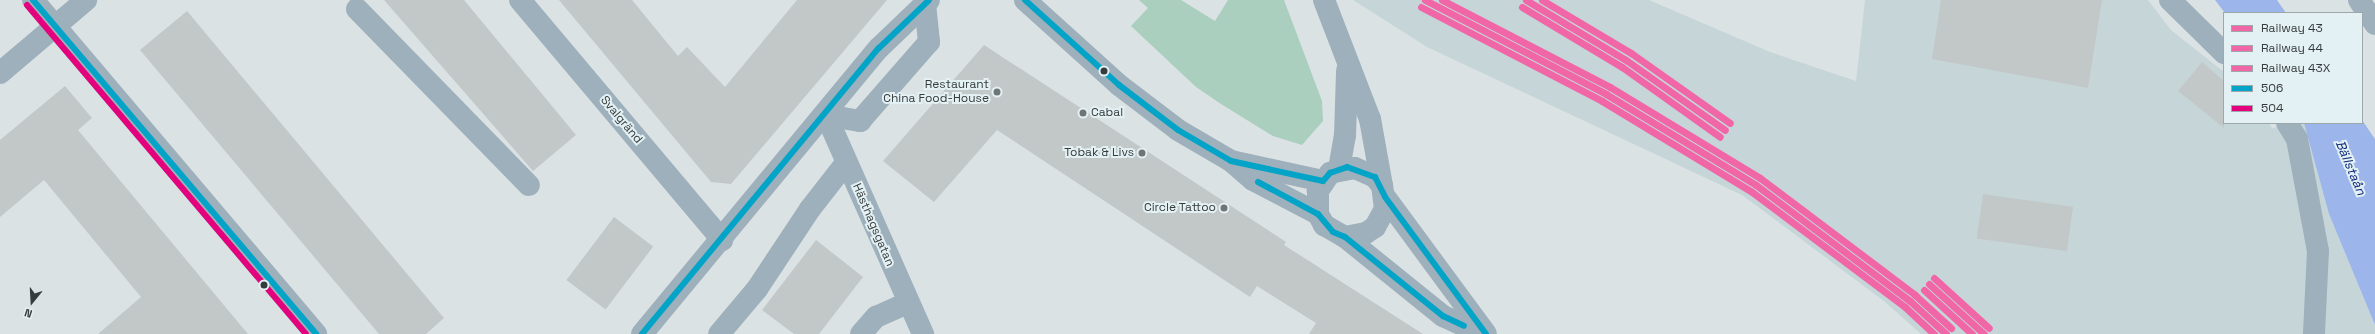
<!DOCTYPE html>
<html>
<head>
<meta charset="utf-8">
<style>
  body { margin:0 }
  #map { position:relative; width:2375px; height:334px; overflow:hidden; background:#dae2e4; font-family:"Space Grotesk",sans-serif }
  div>[style] { position:absolute }
  [style*='--x'] { left:calc(var(--x)*1px); top:calc(var(--y)*1px); width:calc(var(--w)*1px); rotate:calc(var(--a)*1deg) }
  .built>* { inset:0; background:#c6d5d8 }
  .green>* { inset:0; background:#aacfbf }
  .water>* { inset:0; background:#9cb5ea }
  .building>* { inset:0; background:#c2c8c8; transform-origin:0 0 }
  .minor>* { height:22px; margin:-11px; padding:0 11px; transform-origin:11px; border-radius:11px; background:#9eb0bb }
  .bus-1>* { height:6px; margin:-3px; padding:0 3px; transform-origin:3px; border-radius:3px; background:#03a4c7 }
  .bus-2>* { height:6px; margin:-3px; padding:0 3px; transform-origin:3px; border-radius:3px; background:#e5007d }
  .rail-1>* { height:7px; margin:-3.5px; padding:0 3.5px; transform-origin:3.5px; border-radius:3.5px; background:#f166a7 }
  .rail-2>* { height:7px; margin:-3.5px; padding:0 3.5px; transform-origin:3.5px; border-radius:3.5px; background:#f166a7 }
  .rail-3>* { height:7px; margin:-3.5px; padding:0 3.5px; transform-origin:3.5px; border-radius:3.5px; background:#f166a7 }
  .dots>* { width:11px; height:11px; translate:-50% -50%; box-sizing:border-box; border:2px solid #e4f1f4; border-radius:50% }
  span { translate:-50% -50%; white-space:nowrap; text-align:center; line-height:1.15; -webkit-text-stroke:4px #e4f1f4; paint-order:stroke }
  .poi-label { font-size:12px; color:#363b3c }
  .right { translate:-100% -50%; text-align:right }
  .left { translate:0 -50%; text-align:left }
  .street-label { font-size:12px; color:#363b3c }
  .water-label { font-size:13px; color:#0f297d; font-style:italic }
  .legend { position:absolute; left:2223px; top:12px; width:140px; height:112px; box-sizing:border-box; background:#e4f1f4; border:1px solid #9ea8aa; margin:0; padding:5px 7px; list-style:none; font-size:12px; color:#363b3c }
  .legend li { display:flex; align-items:center; gap:8px; height:20px }
  .legend b { width:20px; border:1px solid #9ea8aa }
  .north { position:absolute; left:12px; top:282px; width:40px; height:40px; -webkit-text-stroke:3px #e4f1f4; paint-order:stroke; rotate:198deg; font-size:11px; font-weight:700; line-height:16px; text-align:center; color:#363b3c }
  .north::after { content:''; display:block; margin:auto; width:14px; height:18px; background:#363b3c; clip-path:polygon(50% 0,100% 100%,50% 72%,0 100%) }
</style>
</head>
<body>
<div id="map">
  <div class="built">
    <div style="clip-path:polygon(1353px 0,1649px 0,1770px 52px,1856px 81px,1865px 0,2148px 0,2171px 30px,2224px 72px,2224px 123px,2269px 123px,2272px 128px,2304px 123px,2329px 214px,2375px 325px,2375px 334px,1921px 334px,1884px 301px,1742px 195px,1427px 47px)"></div>
  </div>
  <div class="green">
    <div style="clip-path:polygon(1139px 0,1181px 0,1215px 21px,1228px 0,1284px 0,1322px 101px,1323px 121px,1302px 145px,1273px 136px,1221px 104px,1196px 87px,1131px 26px,1148px 8px)"></div>
  </div>
  <div class="water">
    <div style="clip-path:polygon(2215px 0,2277px 0,2286px 13px,2225px 13px)"></div>
    <div style="clip-path:polygon(2362px 120px,2375px 139px,2375px 325px,2329px 214px,2304px 123px)"></div>
  </div>
  <div class="building">
    <div style="clip-path:polygon(384px 0,464px 0,576px 135px,533px 171px)"></div>
    <div style="clip-path:polygon(559px 0,632px 0,678px 56px,687px 47px,725px 87px,797px 0,887px 0,731px 184px,711px 182px)"></div>
    <div style="clip-path:polygon(1941px 0,2102px 0,2088px 88px,1932px 59px)"></div>
    <div style="clip-path:polygon(187px 11px,444px 318px,426px 334px,379px 334px,140px 50px)"></div>
    <div style="clip-path:polygon(984px 45px,1286px 242px,1284px 245px,1423px 334px,1309px 334px,1316px 323px,1257px 286px,1250px 297px,997px 130px,934px 202px,883px 161px)"></div>
    <div style="clip-path:polygon(2202px 62px,2224px 81px,2224px 128px,2178px 91px)"></div>
    <div style="clip-path:polygon(65px 86px,92px 118px,78px 130px,248px 334px,98px 334px,141px 297px,44px 180px,0 217px,0 140px)"></div>
    <div style="left:1983px;top:194px;width:91px;height:45px;rotate:8deg"></div>
    <div style="left:614px;top:217px;width:49px;height:79px;rotate:37deg"></div>
    <div style="clip-path:polygon(816px 240px,863px 277px,819px 334px,794px 334px,762px 310px)"></div>
  </div>
  <div class="minor">
    <div style="--x:33;--y:0;--w:438;--a:49.7"></div>
    <div style="--x:520;--y:0;--w:314;--a:49.9"></div>
    <div style="--x:1025;--y:0;--w:127;--a:42.1"></div>
    <div style="--x:1119;--y:85;--w:74;--a:37.3"></div>
    <div style="--x:1178;--y:130;--w:61;--a:30.3"></div>
    <div style="--x:1231;--y:161;--w:29;--a:41"></div>
    <div style="--x:1253;--y:180;--w:73;--a:27.6"></div>
    <div style="--x:1324;--y:0;--w:128;--a:68.9"></div>
    <div style="--x:1370;--y:119;--w:68;--a:79.8"></div>
    <div style="--x:2170;--y:0;--w:76;--a:44.5"></div>
    <div style="--x:2359;--y:0;--w:29;--a:56"></div>
    <div style="--x:357;--y:9;--w:246;--a:45.7"></div>
    <div style="--x:0;--y:73;--w:113;--a:-40.3"></div>
    <div style="--x:826;--y:115;--w:240;--a:66.1"></div>
    <div style="--x:826;--y:115;--w:35;--a:10"></div>
    <div style="--x:860;--y:121;--w:105;--a:-48.9"></div>
    <div style="--x:929;--y:42;--w:39;--a:-96"></div>
    <div style="--x:2287;--y:123;--w:19;--a:58"></div>
    <div style="--x:2297;--y:139;--w:114;--a:79.4"></div>
    <div style="--x:2318;--y:251;--w:83;--a:92.8"></div>
    <div style="--x:1231;--y:161;--w:94;--a:12.3"></div>
    <div style="--x:1339;--y:169;--w:34;--a:-80"></div>
    <div style="--x:1345;--y:136;--w:65;--a:-88.2"></div>
    <div style="--x:1385;--y:197;--w:170;--a:53.6"></div>
    <div style="--x:1345;--y:237;--w:21;--a:-11"></div>
    <div style="--x:1366;--y:233;--w:11;--a:-34"></div>
    <div style="--x:1375;--y:227;--w:21;--a:-61"></div>
    <div style="--x:1385;--y:209;--w:23;--a:-97"></div>
    <div style="--x:1382;--y:186;--w:11;--a:-128"></div>
    <div style="--x:1375;--y:177;--w:22;--a:-156"></div>
    <div style="--x:1355;--y:168;--w:25;--a:169"></div>
    <div style="--x:1330;--y:173;--w:22;--a:124"></div>
    <div style="--x:1318;--y:191;--w:23;--a:90"></div>
    <div style="--x:1318;--y:214;--w:13;--a:61"></div>
    <div style="--x:1324;--y:225;--w:24;--a:30"></div>
    <div style="--x:1345;--y:237;--w:126;--a:38.9"></div>
    <div style="--x:1443;--y:316;--w:43;--a:24.8"></div>
    <div style="--x:642;--y:334;--w:371;--a:-50.4"></div>
    <div style="--x:879;--y:48;--w:69;--a:-43.8"></div>
    <div style="--x:719;--y:334;--w:59;--a:-49.8"></div>
    <div style="--x:757;--y:289;--w:96;--a:-56.5"></div>
    <div style="--x:810;--y:209;--w:58;--a:-52"></div>
    <div style="--x:861;--y:334;--w:23;--a:-49"></div>
    <div style="--x:876;--y:317;--w:34;--a:-24"></div>
  </div>
  <div class="bus-1">
    <div style="--x:33;--y:0;--w:438;--a:49.7"></div>
    <div style="--x:1025;--y:0;--w:127;--a:42.1"></div>
    <div style="--x:1119;--y:85;--w:74;--a:37.3"></div>
    <div style="--x:1178;--y:130;--w:61;--a:30.3"></div>
    <div style="--x:1231;--y:161;--w:94;--a:12.3"></div>
    <div style="--x:1323;--y:181;--w:11;--a:-49"></div>
    <div style="--x:1330;--y:173;--w:18;--a:-19"></div>
    <div style="--x:1347;--y:167;--w:30;--a:20"></div>
    <div style="--x:1375;--y:177;--w:22;--a:63"></div>
    <div style="--x:1385;--y:197;--w:170;--a:53.6"></div>
    <div style="--x:1258;--y:182;--w:68;--a:28.1"></div>
    <div style="--x:1318;--y:214;--w:23;--a:50"></div>
    <div style="--x:1333;--y:232;--w:13;--a:23"></div>
    <div style="--x:1345;--y:237;--w:126;--a:38.9"></div>
    <div style="--x:1443;--y:316;--w:23;--a:25"></div>
    <div style="--x:642;--y:334;--w:371;--a:-50.4"></div>
    <div style="--x:879;--y:48;--w:69;--a:-43.8"></div>
  </div>
  <div class="bus-2">
    <div style="--x:27;--y:5;--w:431;--a:49.7"></div>
  </div>
  <div class="rail-1">
    <div style="--x:1425;--y:0;--w:204;--a:27.4"></div>
    <div style="--x:1606;--y:94;--w:175;--a:31.2"></div>
    <div style="--x:1756;--y:185;--w:193;--a:37"></div>
    <div style="--x:1910;--y:301;--w:49;--a:42.5"></div>
    <div style="--x:1526;--y:0;--w:117;--a:31"></div>
    <div style="--x:1626;--y:60;--w:121;--a:35.3"></div>
    <div style="--x:1929;--y:284;--w:74;--a:42.3"></div>
  </div>
  <div class="rail-2">
    <div style="--x:1421;--y:7;--w:204;--a:27.4"></div>
    <div style="--x:1602;--y:101;--w:175;--a:31.2"></div>
    <div style="--x:1752;--y:192;--w:191;--a:36.9"></div>
    <div style="--x:1905;--y:307;--w:40;--a:43"></div>
    <div style="--x:1522;--y:7;--w:117;--a:31"></div>
    <div style="--x:1622;--y:67;--w:120;--a:35.5"></div>
    <div style="--x:1924;--y:290;--w:65;--a:42.5"></div>
  </div>
  <div class="rail-3">
    <div style="--x:1442;--y:0;--w:189;--a:27.4"></div>
    <div style="--x:1610;--y:87;--w:175;--a:31.2"></div>
    <div style="--x:1760;--y:178;--w:194;--a:37"></div>
    <div style="--x:1915;--y:295;--w:49;--a:42.5"></div>
    <div style="--x:1542;--y:0;--w:104;--a:30.8"></div>
    <div style="--x:1631;--y:53;--w:121;--a:35.3"></div>
    <div style="--x:1934;--y:278;--w:74;--a:42.3"></div>
  </div>
  <div class="dots">
    <div style="left:1104px;top:71px;background:#363b3c"></div>
    <div style="left:997px;top:92px;background:#6f7577"></div>
    <div style="left:1083px;top:113px;background:#6f7577"></div>
    <div style="left:1142px;top:153px;background:#6f7577"></div>
    <div style="left:1224px;top:208px;background:#6f7577"></div>
    <div style="left:264px;top:285px;background:#363b3c"></div>
  </div>
  <div class="poi-label">
    <span class="right" style="left:989px;top:92px">Restaurant<br>China Food-House</span>
    <span class="left" style="left:1091px;top:113px">Cabal</span>
    <span class="right" style="left:1134px;top:153px">Tobak &amp; Livs</span>
    <span class="right" style="left:1216px;top:208px">Circle Tattoo</span>
  </div>
  <div class="street-label">
    <span style="left:621px;top:120px;rotate:50deg">Svalgränd</span>
    <span style="left:873px;top:225px;rotate:67deg">Hästhagsgatan</span>
  </div>
  <div class="water-label">
    <span style="left:2350px;top:168px;rotate:67deg">Bällstaån</span>
  </div>
  <ul class="legend">
  <li><b style="height:5px;background:#f166a7"></b>Railway 43</li>
  <li><b style="height:5px;background:#f166a7"></b>Railway 44</li>
  <li><b style="height:5px;background:#f166a7"></b>Railway 43X</li>
  <li><b style="height:5px;background:#03a4c7"></b>506</li>
  <li><b style="height:5px;background:#e5007d"></b>504</li>
  </ul>
  <div class="north">N</div>
</div>
</body>
</html>
